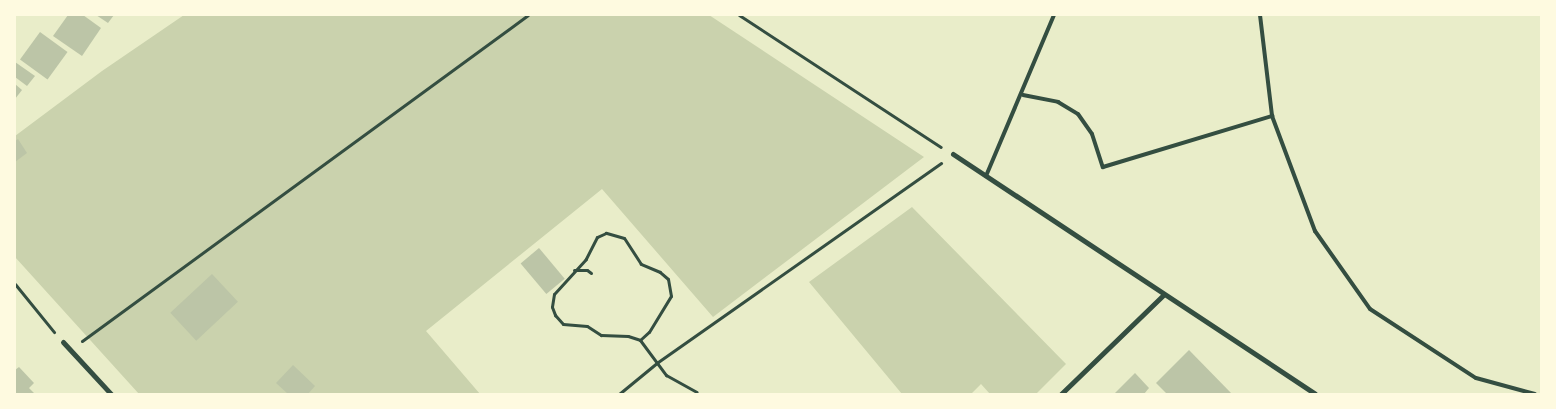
<!DOCTYPE html>
<html>
<head>
<meta charset="utf-8">
<style>
  body { margin:0 }
  #map { position:relative; width:1556px; height:409px; overflow:hidden; background:#e9edc9; font-family:Literata,serif }
  div>[style] { position:absolute }
  [style*='--x'] { left:calc(var(--x)*1px); top:calc(var(--y)*1px); width:calc(var(--w)*1px); rotate:calc(var(--a)*1deg) }
  .green>* { inset:0; background:#cad2ad }
  .building>* { inset:0; background:#bcc5a7; transform-origin:0 0 }
  .path>* { height:3px; margin:-1.5px; padding:0 1.5px; transform-origin:1.5px; border-radius:1.5px; background:#344e41 }
  .service>* { height:4px; margin:-2px; padding:0 2px; transform-origin:2px; border-radius:2px; background:#344e41 }
  .minor>* { height:5px; margin:-2.5px; padding:0 2.5px; transform-origin:2.5px; border-radius:2.5px; background:#344e41 }
  span { translate:-50% -50%; white-space:nowrap; text-align:center; line-height:1.15; -webkit-text-stroke:4.5px #fefae0; paint-order:stroke }
  .frame { position:absolute; inset:0; border:16px solid #fefae0; pointer-events:none }
</style>
</head>
<body>
<div id="map">
  <div class="green">
    <div style="clip-path:polygon(184px 15px,709px 15px,924px 157px,713px 317px,602px 189px,426px 331px,480px 394px,139px 394px,15px 257px,15px 136px,102px 71px)"></div>
    <div style="clip-path:polygon(912px 207px,1066px 364px,1036px 394px,990px 394px,981px 384px,971px 394px,902px 394px,809px 282px)"></div>
  </div>
  <div class="building">
    <div style="clip-path:polygon(68px 15px,83px 15px,101px 28px,82px 56px,53px 36px)"></div>
    <div style="clip-path:polygon(96px 15px,114px 15px,108px 23px)"></div>
    <div style="left:40px;top:32px;width:34px;height:34px;rotate:36deg"></div>
    <div style="clip-path:polygon(15px 62px,35px 76px,27px 86px,15px 77px)"></div>
    <div style="clip-path:polygon(15px 84px,22px 90px,15px 99px)"></div>
    <div style="clip-path:polygon(18px 139px,27px 153px,15px 162px,15px 141px)"></div>
    <div style="left:539px;top:248px;width:40px;height:24px;rotate:50deg"></div>
    <div style="left:212px;top:274px;width:38px;height:57px;rotate:47deg"></div>
    <div style="clip-path:polygon(1189px 350px,1232px 394px,1167px 394px,1156px 383px)"></div>
    <div style="clip-path:polygon(293px 365px,315px 386px,308px 394px,288px 394px,276px 383px)"></div>
    <div style="clip-path:polygon(19px 367px,34px 383px,29px 388px,35px 394px,15px 394px,15px 370px)"></div>
    <div style="clip-path:polygon(1135px 373px,1149px 388px,1144px 394px,1114px 394px)"></div>
  </div>
  <div class="path">
    <div style="--x:739;--y:15;--w:241;--a:33.2"></div>
    <div style="--x:574;--y:270;--w:13;--a:0"></div>
    <div style="--x:587;--y:270;--w:5;--a:37"></div>
    <div style="--x:15;--y:284;--w:62;--a:50.9"></div>
    <div style="--x:640;--y:340;--w:12;--a:-42"></div>
    <div style="--x:649;--y:332;--w:42;--a:-58.6"></div>
    <div style="--x:671;--y:296;--w:17;--a:-100"></div>
    <div style="--x:668;--y:279;--w:11;--a:-139"></div>
    <div style="--x:660;--y:272;--w:21;--a:-157"></div>
    <div style="--x:641;--y:264;--w:31;--a:-123"></div>
    <div style="--x:624;--y:238;--w:19;--a:-164"></div>
    <div style="--x:606;--y:233;--w:10;--a:156"></div>
    <div style="--x:597;--y:237;--w:25;--a:117"></div>
    <div style="--x:586;--y:259;--w:47;--a:132.4"></div>
    <div style="--x:554;--y:294;--w:13;--a:99"></div>
    <div style="--x:552;--y:307;--w:9;--a:69"></div>
    <div style="--x:555;--y:315;--w:12;--a:48"></div>
    <div style="--x:563;--y:324;--w:24;--a:5"></div>
    <div style="--x:587;--y:326;--w:17;--a:33"></div>
    <div style="--x:601;--y:335;--w:27;--a:2"></div>
    <div style="--x:628;--y:336;--w:13;--a:18"></div>
    <div style="--x:640;--y:340;--w:44;--a:53.4"></div>
    <div style="--x:666;--y:375;--w:35;--a:29"></div>
    <div style="--x:82;--y:341;--w:552;--a:-36.16"></div>
    <div style="--x:619;--y:394;--w:50;--a:-39.4"></div>
    <div style="--x:658;--y:362;--w:346;--a:-35.1"></div>
  </div>
  <div class="service">
    <div style="--x:1260;--y:15;--w:102;--a:83.2"></div>
    <div style="--x:1272;--y:116;--w:123;--a:69.5"></div>
    <div style="--x:1315;--y:231;--w:95;--a:54.8"></div>
    <div style="--x:1370;--y:309;--w:126;--a:33.1"></div>
    <div style="--x:1476;--y:378;--w:61;--a:15.2"></div>
    <div style="--x:1023;--y:95;--w:36;--a:11"></div>
    <div style="--x:1058;--y:102;--w:23;--a:31"></div>
    <div style="--x:1078;--y:114;--w:24;--a:55"></div>
    <div style="--x:1092;--y:134;--w:35;--a:72"></div>
    <div style="--x:1103;--y:167;--w:177;--a:-16.8"></div>
    <div style="--x:986;--y:176;--w:175;--a:-67.1"></div>
  </div>
  <div class="minor">
    <div style="--x:953;--y:154;--w:434;--a:33.5"></div>
    <div style="--x:63;--y:342;--w:71;--a:47.3"></div>
    <div style="--x:1061;--y:394;--w:142;--a:-44.1"></div>
  </div>
  <div class="frame"></div>
</div>
</body>
</html>
